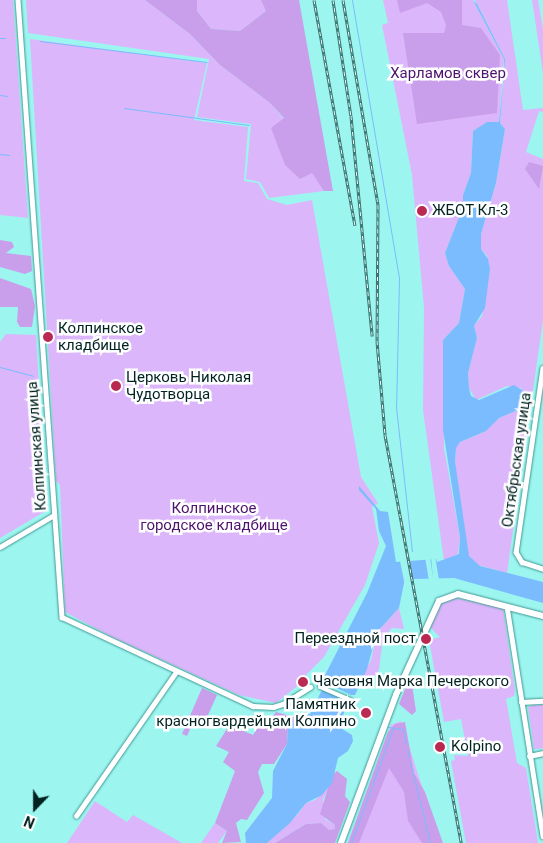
<!DOCTYPE html>
<html>
<head>
<meta charset="utf-8">
<style>
  body { margin:0 }
  #map { position:relative; width:543px; height:843px; overflow:hidden; background:#9df5ef; font-family:Roboto,sans-serif }
  div>[style] { position:absolute }
  [style*='--x'] { left:calc(var(--x)*1px); top:calc(var(--y)*1px); width:calc(var(--w)*1px); rotate:calc(var(--a)*1deg) }
  .green>* { inset:0; background:#dcb6fa }
  .forest>* { inset:0; background:#c99eeb }
  .water>* { inset:0; background:#7abcfe }
  .pier>* { inset:0; background:#9df5ef }
  .stream>* { height:1px; margin:-0.5px; padding:0 0.5px; transform-origin:0.5px; border-radius:0.5px; background:#7abcfe }
  .roads { filter:drop-shadow(0 0 1px #3f9994) drop-shadow(0 0 1px #3f9994) }
  .pedestrian>* { height:4px; margin:-2px; padding:0 2px; transform-origin:2px; border-radius:2px; background:#fff }
  .minor>* { height:4.5px; margin:-2.25px; padding:0 2.25px; transform-origin:2.25px; border-radius:2.25px; background:#fff }
  .tertiary>* { height:5.5px; margin:-2.75px; padding:0 2.75px; transform-origin:2.75px; border-radius:2.75px; background:#fff }
  .rail>* { height:3px; margin-top:-1.5px; transform-origin:0; background:repeating-linear-gradient(90deg,#fff 0 4px,#3b726f 0 8px); box-sizing:border-box; border-block:1px solid #3b726f }
  .dots>* { width:14px; height:14px; translate:-50% -50%; box-sizing:border-box; border:2px solid #fff; border-radius:50% }
  span { translate:-50% -50%; white-space:nowrap; text-align:center; line-height:1.15; -webkit-text-stroke:5px #fff; paint-order:stroke }
  .park-label { font-size:15px; color:#4e136e }
  .poi-label { font-size:15px; color:#002221 }
  .left { translate:0 -50%; text-align:left }
  .right { translate:-100% -50%; text-align:right }
  .street-label { font-size:15px; color:#002221 }
  .north { position:absolute; left:10px; top:783px; width:50px; height:50px; -webkit-text-stroke:4px #fff; paint-order:stroke; rotate:202deg; font-size:14px; font-weight:700; line-height:20px; text-align:center; color:#002221 }
  .north::after { content:''; display:block; margin:auto; width:18px; height:22px; background:#002221; clip-path:polygon(50% 0,100% 100%,50% 72%,0 100%) }
</style>
</head>
<body>
<div id="map">
  <div class="green">
    <div style="clip-path:polygon(0 0,13px 0,28px 218px,0 215px)"></div>
    <div style="clip-path:polygon(26px 0,145px 0,190px 34px,220px 65px,270px 103px,284px 119px,324px 191px,269px 198px,260px 182px,246px 179px,251px 124px,197px 117px,209px 59px,28px 33px)"></div>
    <div style="clip-path:polygon(197px 0,261px 0,266px 11px,240px 31px,211px 29px,197px 11px)"></div>
    <div style="clip-path:polygon(383px 0,473px 0,504px 59px,499px 123px,473px 131px,471px 173px,463px 195px,463px 207px,445px 253px,449px 266px,465px 289px,459px 323px,443px 340px,444px 448px,460px 537px,458px 554px,444px 561px,423px 410px,424px 308px,412px 175px,382px 25px,388px 23px)"></div>
    <div style="clip-path:polygon(475px 0,507px 0,523px 110px,543px 108px,543px 112px,539px 111px,526px 152px,543px 159px,543px 320px,507px 573px,478px 565px,468px 556px,455px 461px,456px 447px,460px 442px,484px 432px,499px 418px,520px 409px,525px 399px,521px 388px,507px 386px,476px 400px,469px 388px,468px 373px,477px 338px,474px 326px,482px 316px,490px 269px,487px 256px,481px 249px,481px 234px,496px 183px,505px 129px,500px 123px,505px 59px)"></div>
    <div style="clip-path:polygon(532px 0,538px 0,543px 29px,543px 73px)"></div>
    <div style="clip-path:polygon(30px 39px,207px 63px,194px 120px,248px 127px,244px 181px,258px 183px,267px 199px,287px 205px,312px 200px,361px 477px,378px 503px,372px 507px,379px 543px,365px 585px,324px 657px,306px 675px,305px 680px,276px 703px,239px 695px,112px 637px,65px 612px,60px 485px,56px 481px)"></div>
    <div style="clip-path:polygon(6px 334px,36px 335px,46px 505px,44px 512px,0 538px,0 342px)"></div>
    <div style="clip-path:polygon(455px 598px,503px 608px,515px 691px,514px 696px,506px 699px,517px 763px,526px 768px,538px 843px,466px 843px,451px 761px,455px 760px,454px 755px,468px 756px,461px 719px,444px 722px,429px 640px,440px 637px,428px 625px,441px 604px)"></div>
    <div style="clip-path:polygon(399px 608px,404px 629px,392px 628px,383px 638px,379px 670px,373px 678px,360px 681px,371px 660px,377px 632px)"></div>
    <div style="clip-path:polygon(534px 705px,543px 705px,543px 748px,538px 749px,534px 749px,528px 707px)"></div>
    <div style="clip-path:polygon(401px 721px,440px 843px,348px 843px,391px 725px)"></div>
    <div style="clip-path:polygon(332px 783px,323px 799px,325px 819px,335px 825px,335px 829px,329px 830px,321px 823px,306px 824px,275px 843px,267px 843px,297px 815px,306px 803px,315px 800px)"></div>
    <div style="clip-path:polygon(95px 801px,127px 822px,133px 815px,182px 843px,67px 843px)"></div>
    <div style="clip-path:polygon(215px 823px,227px 831px,218px 843px,201px 843px)"></div>
  </div>
  <div class="forest">
    <div style="clip-path:polygon(145px 0,197px 0,197px 11px,211px 29px,240px 31px,266px 11px,261px 0,299px 0,333px 191px,324px 191px,312px 173px,300px 179px,285px 165px,271px 128px,284px 118px,270px 103px,220px 65px,190px 34px)"></div>
    <div style="clip-path:polygon(397px 0,462px 0,462px 25px,481px 28px,500px 55px,497px 113px,417px 124px,403px 33px,444px 33px,446px 25px,441px 12px,427px 3px,400px 13px)"></div>
    <div style="clip-path:polygon(529px 162px,543px 166px,539px 189px,525px 169px)"></div>
    <div style="clip-path:polygon(0 240px,12px 242px,14px 247px,6px 253px,31px 256px,32px 271px,25px 274px,0 267px)"></div>
    <div style="clip-path:polygon(0 278px,31px 289px,35px 306px,32px 327px,20px 327px,17px 322px,18px 307px,0 307px)"></div>
    <div style="clip-path:polygon(408px 682px,412px 685px,416px 711px,412px 715px,399px 704px)"></div>
    <div style="clip-path:polygon(202px 688px,217px 695px,204px 724px,194px 720px,187px 736px,182px 734px)"></div>
    <div style="clip-path:polygon(276px 712px,298px 718px,288px 727px,287px 744px,274px 764px,262px 764px,258px 772px,264px 793px,247px 820px,241px 819px,236px 823px,241px 842px,222px 843px,227px 831px,215px 823px,235px 771px,223px 762px,229px 752px,216px 746px,227px 729px,234px 727px,253px 735px,260px 723px,267px 724px)"></div>
    <div style="clip-path:polygon(405px 722px,414px 773px,425px 792px,443px 843px,422px 843px,408px 821px,404px 792px,389px 768px,359px 843px,348px 843px,388px 732px,395px 724px)"></div>
    <div style="clip-path:polygon(337px 771px,347px 779px,345px 796px,350px 802px,335px 843px,275px 843px,306px 824px,321px 823px,329px 830px,335px 829px,335px 825px,320px 814px,332px 775px)"></div>
  </div>
  <div class="water">
    <div style="clip-path:polygon(473px 0,477px 4px,505px 59px,500px 123px,505px 129px,496px 183px,481px 234px,481px 249px,488px 259px,490px 269px,485px 308px,474px 326px,477px 338px,468px 373px,469px 388px,471px 396px,479px 400px,514px 385px,522px 390px,525px 399px,520px 409px,499px 418px,486px 431px,460px 442px,456px 448px,455px 461px,469px 556px,480px 566px,543px 582px,543px 603px,454px 578px,414px 579px,404px 583px,399px 608px,377px 632px,367px 669px,355px 695px,351px 695px,322px 681px,367px 593px,386px 546px,379px 531px,376px 509px,359px 490px,359px 486px,380px 511px,388px 512px,396px 562px,436px 559px,437px 562px,459px 554px,460px 537px,443px 430px,443px 340px,459px 323px,465px 289px,449px 266px,445px 253px,463px 207px,463px 195px,471px 173px,473px 131px,487px 122px,499px 122px,504px 73px,504px 59px)"></div>
    <div style="clip-path:polygon(322px 690px,348px 701px,339px 727px,352px 735px,353px 741px,348px 751px,338px 758px,332px 783px,322px 795px,306px 803px,290px 823px,267px 843px,246px 843px,245px 833px,272px 798px,273px 771px,287px 744px,288px 727px,305px 712px,310px 714px)"></div>
  </div>
  <div class="pier">
    <div style="clip-path:polygon(435px 556px,439px 580px,429px 581px,425px 557px,430px 557px,433px 578px,431px 557px)"></div>
    <div style="clip-path:polygon(409px 560px,413px 582px,405px 586px,400px 561px)"></div>
  </div>
  <div class="stream">
    <div style="--x:352;--y:0;--w:283;--a:80.4"></div>
    <div style="--x:399;--y:279;--w:128;--a:91.3"></div>
    <div style="--x:396;--y:407;--w:145;--a:83.7"></div>
    <div style="--x:0;--y:38;--w:5;--a:0"></div>
    <div style="--x:40;--y:41;--w:168;--a:7.2"></div>
    <div style="--x:0;--y:95;--w:7;--a:8"></div>
    <div style="--x:124;--y:108;--w:126;--a:7.7"></div>
    <div style="--x:0;--y:154;--w:9;--a:6"></div>
    <div style="--x:0;--y:367;--w:34;--a:15"></div>
    <div style="--x:388;--y:727;--w:15;--a:8"></div>
    <div style="--x:403;--y:729;--w:15;--a:79"></div>
    <div style="--x:407;--y:750;--w:7;--a:74"></div>
    <div style="--x:410;--y:762;--w:83;--a:76.1"></div>
    <div style="--x:351;--y:843;--w:122;--a:-69.9"></div>
  </div>
  <div class="roads">
    <div class="pedestrian">
      <div style="--x:320;--y:687;--w:34;--a:23"></div>
    </div>
    <div class="minor">
      <div style="--x:18;--y:0;--w:619;--a:85.92"></div>
      <div style="--x:62;--y:617;--w:211;--a:25"></div>
      <div style="--x:253;--y:706;--w:20;--a:3"></div>
      <div style="--x:273;--y:707;--w:10;--a:-17"></div>
      <div style="--x:283;--y:704;--w:32;--a:-32"></div>
      <div style="--x:543;--y:368;--w:186;--a:98.3"></div>
      <div style="--x:516;--y:552;--w:12;--a:59"></div>
      <div style="--x:522;--y:562;--w:22;--a:18"></div>
      <div style="--x:0;--y:547;--w:63;--a:-30.7"></div>
      <div style="--x:507;--y:606;--w:233;--a:81.1"></div>
      <div style="--x:521;--y:702;--w:22;--a:-3"></div>
      <div style="--x:529;--y:756;--w:14;--a:-12"></div>
      <div style="--x:76;--y:816;--w:175;--a:-55.2"></div>
    </div>
    <div class="tertiary">
      <div style="--x:341;--y:843;--w:158;--a:-69.6"></div>
      <div style="--x:396;--y:695;--w:103;--a:-65.4"></div>
      <div style="--x:439;--y:601;--w:20;--a:-20"></div>
      <div style="--x:458;--y:594;--w:88;--a:14.5"></div>
    </div>
  </div>
  <div class="rail">
    <div style="--x:314;--y:0;--w:229;--a:79.7"></div>
    <div style="--x:333;--y:0;--w:117;--a:81.2"></div>
    <div style="--x:351;--y:116;--w:221;--a:84.5"></div>
    <div style="--x:343;--y:0;--w:208;--a:80.3"></div>
    <div style="--x:378;--y:205;--w:136;--a:90.4"></div>
    <div style="--x:377;--y:341;--w:94;--a:85.1"></div>
    <div style="--x:385;--y:435;--w:415;--a:79.4"></div>
  </div>
  <div class="dots">
    <div style="left:422px;top:211px;background:#b92952"></div>
    <div style="left:48px;top:337px;background:#b92952"></div>
    <div style="left:116px;top:386px;background:#b92952"></div>
    <div style="left:426px;top:639px;background:#b92952"></div>
    <div style="left:303px;top:682px;background:#b92952"></div>
    <div style="left:366px;top:713px;background:#b92952"></div>
    <div style="left:440px;top:747px;background:#b92952"></div>
  </div>
  <div class="park-label">
    <span style="left:448px;top:74px">Харламов сквер</span>
    <span style="left:214px;top:517px">Колпинское<br>городское кладбище</span>
  </div>
  <div class="poi-label">
    <span class="left" style="left:432px;top:211px">ЖБОТ Кл-3</span>
    <span class="left" style="left:58px;top:337px">Колпинское<br>кладбище</span>
    <span class="left" style="left:126px;top:386px">Церковь Николая<br>Чудотворца</span>
    <span class="right" style="left:416px;top:639px">Переездной пост</span>
    <span class="left" style="left:313px;top:682px">Часовня Марка Печерского</span>
    <span class="right" style="left:356px;top:713px">Памятник<br>красногвардейцам Колпино</span>
    <span class="left" style="left:451px;top:747px">Kolpino</span>
  </div>
  <div class="street-label">
    <span style="left:37px;top:446px;rotate:-94deg">Колпинская улица</span>
    <span style="left:517px;top:460px;rotate:-82deg">Октябрьская улица</span>
  </div>
  <div class="north">N</div>
</div>
</body>
</html>
